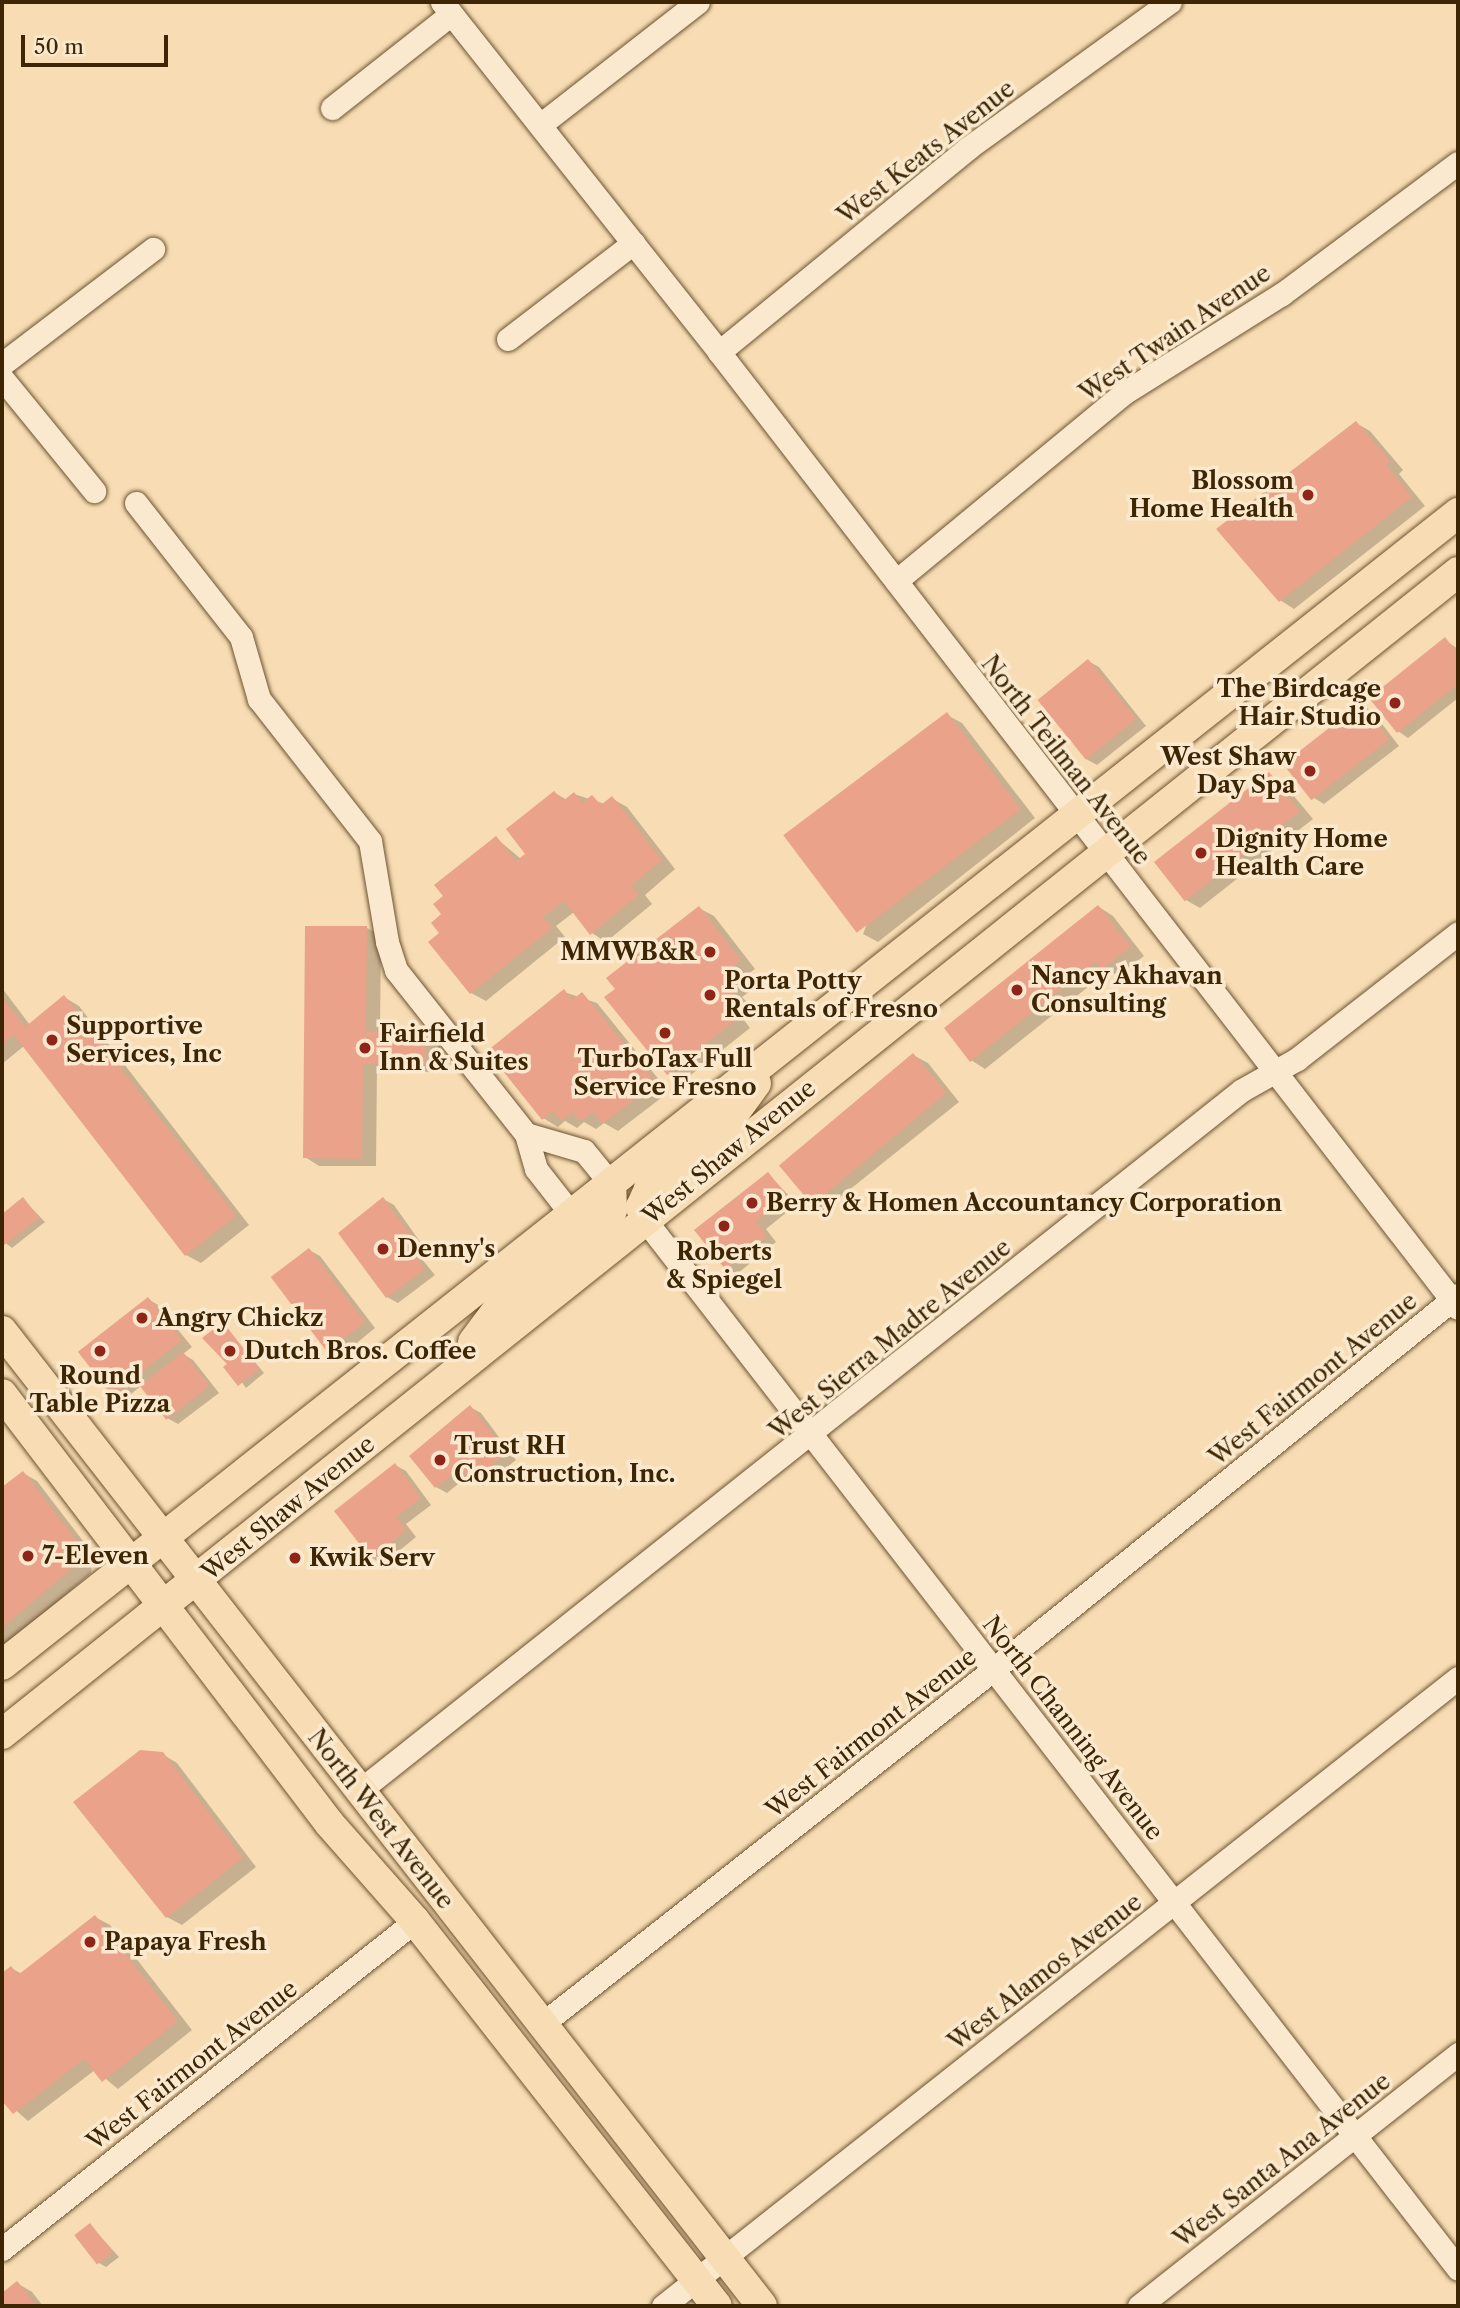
<!DOCTYPE html>
<html>
<head>
<meta charset="utf-8">
<style>
  body { margin:0 }
  #map { position:relative; width:1460px; height:2308px; overflow:hidden; background:#f8ddb4; font-family:"Libre Caslon Text",serif }
  div>[style] { position:absolute }
  [style*='--x'] { left:calc(var(--x)*1px); top:calc(var(--y)*1px); width:calc(var(--w)*1px); rotate:calc(var(--a)*1deg) }
  .shadow>* { inset:0; background:#0003 }
  .building>* { inset:0; background:#eba28a; transform-origin:0 0 }
  .roads { filter:drop-shadow(0 0 2px #6c5330) drop-shadow(0 0 2px #6c5330) }
  .minor>* { height:23px; margin:-11.5px; padding:0 11.5px; transform-origin:11.5px; border-radius:11.5px; background:#fae9ce }
  .major>* { height:30px; margin:-15px; padding:0 15px; transform-origin:15px; border-radius:15px; background:#f8ddb4 }
  .dots>* { width:19px; height:19px; translate:-50% -50%; box-sizing:border-box; border:4px solid #fae9ce; border-radius:50% }
  span { translate:-50% -50%; white-space:nowrap; text-align:center; line-height:1.15; -webkit-text-stroke:7px #fae9ce; paint-order:stroke }
  .street-label { font-size:24px; color:#3e2504 }
  .poi-label { font-size:24px; color:#3e2504; font-weight:700 }
  .right { translate:-100% -50%; text-align:right }
  .left { translate:0 -50%; text-align:left }
  .frame { position:absolute; inset:0; border:4px solid #3e2504; pointer-events:none }
  .scale { position:absolute; left:21px; top:35px; width:147px; height:32px; box-sizing:border-box; border:4px solid #3e2504; border-top:0; padding-left:9px; font-size:21px; line-height:24px; white-space:nowrap; color:#3e2504; -webkit-text-stroke:5px #fae9ce; paint-order:stroke }
</style>
</head>
<body>
<div id="map">
  <div class="shadow">
    <div style="clip-path:polygon(1356px 423px,1370px 431px,1403px 470px,1399px 474px,1425px 506px,1294px 609px,1280px 600px)"></div>
    <div style="clip-path:polygon(1445px 640px,1458px 649px,1458px 698px,1408px 738px,1398px 731px)"></div>
    <div style="clip-path:polygon(1088px 661px,1099px 667px,1146px 726px,1097px 765px,1086px 759px,1040px 699px)"></div>
    <div style="clip-path:polygon(1362px 705px,1372px 711px,1399px 746px,1324px 804px,1314px 798px)"></div>
    <div style="clip-path:polygon(947px 715px,962px 723px,1035px 818px,878px 942px,863px 934px)"></div>
    <div style="clip-path:polygon(1269px 774px,1283px 783px,1313px 819px,1200px 908px,1186px 900px,1157px 864px)"></div>
    <div style="clip-path:polygon(555px 793px,567px 800px,574px 794px,605px 804px,613px 799px,627px 807px,675px 869px,645px 895px,652px 904px,606px 942px,592px 933px,574px 912px,556px 926px,565px 937px,486px 1001px,471px 993px,441px 934px,446px 896px,496px 838px,521px 859px,527px 854px)"></div>
    <div style="clip-path:polygon(1099px 907px,1113px 916px,1144px 956px,1118px 976px,1108px 971px,985px 1069px,971px 1060px)"></div>
    <div style="clip-path:polygon(699px 908px,714px 916px,755px 969px,744px 977px,753px 989px,742px 997px,752px 1007px,741px 1016px,750px 1028px,682px 1082px,668px 1074px)"></div>
    <div style="clip-path:polygon(367px 928px,381px 936px,380px 1033px,426px 1034px,440px 1042px,440px 1072px,377px 1071px,376px 1166px,319px 1166px,305px 1157px)"></div>
    <div style="clip-path:polygon(2px 988px,30px 1025px,64px 997px,79px 1006px,249px 1225px,201px 1263px,186px 1255px,24px 1046px,2px 1064px)"></div>
    <div style="clip-path:polygon(564px 992px,597px 1003px,669px 1092px,618px 1131px,604px 1123px,596px 1129px,584px 1122px,577px 1128px,565px 1121px,558px 1127px,543px 1118px)"></div>
    <div style="clip-path:polygon(913px 1055px,928px 1063px,959px 1102px,823px 1211px,809px 1203px)"></div>
    <div style="clip-path:polygon(768px 1174px,797px 1204px,766px 1229px,776px 1242px,737px 1274px,726px 1268px)"></div>
    <div style="clip-path:polygon(23px 1199px,45px 1222px,12px 1248px,2px 1240px,2px 1216px)"></div>
    <div style="clip-path:polygon(383px 1199px,394px 1205px,428px 1253px,421px 1258px,435px 1275px,398px 1303px,387px 1297px)"></div>
    <div style="clip-path:polygon(309px 1250px,320px 1256px,375px 1328px,341px 1356px,330px 1349px)"></div>
    <div style="clip-path:polygon(148px 1299px,158px 1305px,192px 1347px,183px 1354px,193px 1360px,219px 1393px,178px 1424px,167px 1418px,142px 1385px,125px 1399px,115px 1393px)"></div>
    <div style="clip-path:polygon(223px 1324px,264px 1373px,246px 1388px,229px 1364px)"></div>
    <div style="clip-path:polygon(470px 1407px,481px 1413px,516px 1460px,483px 1486px,469px 1475px,447px 1493px,436px 1487px)"></div>
    <div style="clip-path:polygon(395px 1465px,406px 1471px,431px 1505px,406px 1524px,416px 1537px,383px 1564px,372px 1558px)"></div>
    <div style="clip-path:polygon(23px 1473px,37px 1481px,93px 1554px,91px 1573px,2px 1649px,2px 1489px)"></div>
    <div style="clip-path:polygon(162px 1754px,177px 1763px,256px 1867px,182px 1925px,167px 1917px,76px 1802px)"></div>
    <div style="clip-path:polygon(95px 1917px,110px 1925px,192px 2030px,118px 2089px,95px 2070px,28px 2121px,2px 2098px,2px 1976px,11px 1968px,22px 1974px)"></div>
    <div style="clip-path:polygon(90px 2225px,119px 2257px,106px 2267px,99px 2263px)"></div>
    <div style="clip-path:polygon(17px 2283px,32px 2292px,43px 2306px,2px 2306px,2px 2296px)"></div>
  </div>
  <div class="building">
    <div style="clip-path:polygon(1356px 421px,1390px 461px,1386px 465px,1412px 497px,1279px 602px,1216px 529px)"></div>
    <div style="clip-path:polygon(1445px 637px,1458px 654px,1458px 684px,1397px 733px,1369px 698px)"></div>
    <div style="left:1088px;top:659px;width:77px;height:65px;rotate:51deg"></div>
    <div style="left:1361px;top:703px;width:46px;height:99px;rotate:52deg"></div>
    <div style="left:947px;top:712px;width:122px;height:205px;rotate:53deg"></div>
    <div style="left:1269px;top:772px;width:50px;height:146px;rotate:52deg"></div>
    <div style="clip-path:polygon(554px 791px,563px 801px,574px 792px,582px 803px,592px 795px,601px 805px,612px 796px,662px 860px,631px 886px,639px 895px,590px 935px,564px 901px,543px 917px,552px 928px,470px 994px,428px 942px,439px 933px,431px 923px,441px 914px,433px 904px,443px 896px,434px 885px,496px 836px,516px 861px,525px 854px,506px 829px)"></div>
    <div style="clip-path:polygon(1098px 905px,1131px 947px,1102px 969px,1095px 962px,970px 1062px,944px 1028px)"></div>
    <div style="clip-path:polygon(699px 906px,741px 960px,730px 969px,740px 980px,729px 988px,738px 998px,727px 1007px,737px 1019px,667px 1075px,604px 997px,615px 989px,606px 978px)"></div>
    <div style="clip-path:polygon(305px 926px,367px 926px,366px 1032px,426px 1032px,426px 1064px,363px 1064px,362px 1159px,303px 1158px)"></div>
    <div style="clip-path:polygon(564px 989px,572px 1000px,582px 992px,656px 1083px,602px 1124px,593px 1112px,580px 1122px,573px 1112px,561px 1121px,553px 1111px,542px 1120px,487px 1051px)"></div>
    <div style="clip-path:polygon(64px 995px,236px 1216px,185px 1256px,14px 1035px,2px 1045px,2px 997px,25px 1027px)"></div>
    <div style="left:913px;top:1053px;width:52px;height:175px;rotate:50deg"></div>
    <div style="clip-path:polygon(768px 1172px,788px 1197px,756px 1222px,767px 1236px,725px 1269px,694px 1230px)"></div>
    <div style="clip-path:polygon(23px 1197px,39px 1218px,4px 1245px,2px 1214px)"></div>
    <div style="clip-path:polygon(383px 1197px,419px 1247px,412px 1251px,425px 1269px,386px 1298px,338px 1233px)"></div>
    <div style="left:309px;top:1248px;width:93px;height:48px;rotate:53deg"></div>
    <div style="left:148px;top:1297px;width:55px;height:89px;rotate:52deg"></div>
    <div style="clip-path:polygon(223px 1322px,259px 1369px,238px 1386px,223px 1367px,227px 1364px,202px 1338px)"></div>
    <div style="left:183px;top:1352px;width:43px;height:55px;rotate:52deg"></div>
    <div style="clip-path:polygon(470px 1405px,507px 1453px,471px 1481px,461px 1468px,435px 1488px,409px 1456px)"></div>
    <div style="clip-path:polygon(395px 1463px,421px 1498px,396px 1517px,406px 1530px,371px 1559px,334px 1511px)"></div>
    <div style="clip-path:polygon(23px 1471px,79px 1544px,77px 1564px,2px 1628px,2px 1487px)"></div>
    <div style="clip-path:polygon(140px 1750px,163px 1752px,243px 1858px,166px 1918px,73px 1802px)"></div>
    <div style="clip-path:polygon(95px 1915px,178px 2021px,102px 2082px,84px 2059px,13px 2114px,2px 2101px,2px 1973px,11px 1966px,18px 1975px)"></div>
    <div style="left:90px;top:2223px;width:37px;height:20px;rotate:52deg"></div>
    <div style="clip-path:polygon(17px 2281px,37px 2306px,2px 2306px,2px 2293px)"></div>
  </div>
  <div class="roads">
    <div class="minor">
      <div style="--x:442;--y:2;--w:446;--a:51.6"></div>
      <div style="--x:719;--y:352;--w:1208;--a:52.3"></div>
      <div style="--x:332;--y:108;--w:152;--a:-38.3"></div>
      <div style="--x:540;--y:125;--w:200;--a:-37.9"></div>
      <div style="--x:508;--y:339;--w:158;--a:-37.5"></div>
      <div style="--x:719;--y:352;--w:322;--a:-39.3"></div>
      <div style="--x:968;--y:148;--w:249;--a:-35.9"></div>
      <div style="--x:2;--y:364;--w:190;--a:-37.3"></div>
      <div style="--x:2;--y:378;--w:146;--a:50.8"></div>
      <div style="--x:136;--y:503;--w:170;--a:51.9"></div>
      <div style="--x:241;--y:637;--w:65;--a:73.8"></div>
      <div style="--x:259;--y:699;--w:180;--a:52"></div>
      <div style="--x:370;--y:841;--w:102;--a:80.4"></div>
      <div style="--x:387;--y:942;--w:29;--a:72"></div>
      <div style="--x:396;--y:970;--w:209;--a:51.6"></div>
      <div style="--x:526;--y:1134;--w:36;--a:74"></div>
      <div style="--x:536;--y:1169;--w:58;--a:52"></div>
      <div style="--x:896;--y:581;--w:296;--a:-39.5"></div>
      <div style="--x:1124;--y:393;--w:186;--a:-32.1"></div>
      <div style="--x:1282;--y:294;--w:219;--a:-36.7"></div>
      <div style="--x:526;--y:1134;--w:60;--a:16.3"></div>
      <div style="--x:584;--y:1151;--w:43;--a:50.7"></div>
      <div style="--x:645;--y:1220;--w:1327;--a:52.22"></div>
      <div style="--x:359;--y:1791;--w:1127;--a:-38.45"></div>
      <div style="--x:1242;--y:1090;--w:63;--a:-29.4"></div>
      <div style="--x:1297;--y:1059;--w:204;--a:-38"></div>
      <div style="--x:542;--y:2024;--w:575;--a:-38.15"></div>
      <div style="--x:994;--y:1669;--w:596;--a:-38.87"></div>
      <div style="--x:2;--y:2249;--w:527;--a:-38.46"></div>
      <div style="--x:663;--y:2306;--w:1013;--a:-38.31"></div>
      <div style="--x:1139;--y:2306;--w:407;--a:-38.3"></div>
    </div>
    <div class="major">
      <div style="--x:645;--y:1220;--w:14;--a:-107"></div>
      <div style="--x:641;--y:1207;--w:20;--a:-66"></div>
      <div style="--x:649;--y:1189;--w:112;--a:-41.4"></div>
      <div style="--x:733;--y:1115;--w:39;--a:-54"></div>
      <div style="--x:2;--y:1331;--w:1236;--a:52.06"></div>
      <div style="--x:473;--y:1342;--w:60;--a:-53.1"></div>
      <div style="--x:509;--y:1294;--w:121;--a:-38.3"></div>
      <div style="--x:604;--y:1219;--w:12;--a:-48"></div>
      <div style="--x:612;--y:1210;--w:26;--a:-92"></div>
      <div style="--x:2;--y:1394;--w:539;--a:52.68"></div>
      <div style="--x:329;--y:1823;--w:130;--a:48.7"></div>
      <div style="--x:415;--y:1921;--w:489;--a:51.9"></div>
      <div style="--x:2;--y:1665;--w:1857;--a:-38.35"></div>
      <div style="--x:2;--y:1734;--w:1863;--a:-38.59"></div>
    </div>
  </div>
  <div class="dots">
    <div style="left:1308px;top:495px;background:#8f2418"></div>
    <div style="left:1395px;top:703px;background:#8f2418"></div>
    <div style="left:1310px;top:771px;background:#8f2418"></div>
    <div style="left:1201px;top:853px;background:#8f2418"></div>
    <div style="left:710px;top:952px;background:#8f2418"></div>
    <div style="left:1017px;top:990px;background:#8f2418"></div>
    <div style="left:710px;top:995px;background:#8f2418"></div>
    <div style="left:665px;top:1033px;background:#8f2418"></div>
    <div style="left:52px;top:1040px;background:#8f2418"></div>
    <div style="left:365px;top:1048px;background:#8f2418"></div>
    <div style="left:752px;top:1203px;background:#8f2418"></div>
    <div style="left:724px;top:1226px;background:#8f2418"></div>
    <div style="left:383px;top:1249px;background:#8f2418"></div>
    <div style="left:142px;top:1318px;background:#8f2418"></div>
    <div style="left:100px;top:1351px;background:#8f2418"></div>
    <div style="left:230px;top:1351px;background:#8f2418"></div>
    <div style="left:440px;top:1460px;background:#8f2418"></div>
    <div style="left:28px;top:1556px;background:#8f2418"></div>
    <div style="left:295px;top:1558px;background:#8f2418"></div>
    <div style="left:90px;top:1942px;background:#8f2418"></div>
  </div>
  <div class="street-label">
    <span style="left:926px;top:152px;rotate:-38deg">West Keats Avenue</span>
    <span style="left:1175px;top:333px;rotate:-34deg">West Twain Avenue</span>
    <span style="left:1066px;top:760px;rotate:52deg">North Teilman Avenue</span>
    <span style="left:729px;top:1152px;rotate:-39deg">West Shaw Avenue</span>
    <span style="left:890px;top:1339px;rotate:-39deg">West Sierra Madre Avenue</span>
    <span style="left:1313px;top:1379px;rotate:-39deg">West Fairmont Avenue</span>
    <span style="left:288px;top:1508px;rotate:-39deg">West Shaw Avenue</span>
    <span style="left:1073px;top:1728px;rotate:52deg">North Channing Avenue</span>
    <span style="left:871px;top:1733px;rotate:-38deg">West Fairmont Avenue</span>
    <span style="left:381px;top:1819px;rotate:52deg">North West Avenue</span>
    <span style="left:1045px;top:1972px;rotate:-38deg">West Alamos Avenue</span>
    <span style="left:192px;top:2065px;rotate:-38deg">West Fairmont Avenue</span>
    <span style="left:1282px;top:2160px;rotate:-38deg">West Santa Ana Avenue</span>
  </div>
  <div class="poi-label">
    <span class="right" style="left:1294px;top:495px">Blossom<br>Home Health</span>
    <span class="right" style="left:1381px;top:703px">The Birdcage<br>Hair Studio</span>
    <span class="right" style="left:1296px;top:771px">West Shaw<br>Day Spa</span>
    <span class="left" style="left:1215px;top:853px">Dignity Home<br>Health Care</span>
    <span class="right" style="left:696px;top:952px">MMWB&amp;R</span>
    <span class="left" style="left:1031px;top:990px">Nancy Akhavan<br>Consulting</span>
    <span class="left" style="left:724px;top:995px">Porta Potty<br>Rentals of Fresno</span>
    <span class="left" style="left:66px;top:1040px">Supportive<br>Services, Inc</span>
    <span class="left" style="left:379px;top:1048px">Fairfield<br>Inn &amp; Suites</span>
    <span style="left:665px;top:1073px">TurboTax Full<br>Service Fresno</span>
    <span class="left" style="left:766px;top:1203px">Berry &amp; Homen Accountancy Corporation</span>
    <span class="left" style="left:397px;top:1249px">Denny's</span>
    <span style="left:724px;top:1266px">Roberts<br>&amp; Spiegel</span>
    <span class="left" style="left:156px;top:1318px">Angry Chickz</span>
    <span class="left" style="left:244px;top:1351px">Dutch Bros. Coffee</span>
    <span style="left:100px;top:1390px">Round<br>Table Pizza</span>
    <span class="left" style="left:454px;top:1460px">Trust RH<br>Construction, Inc.</span>
    <span class="left" style="left:42px;top:1556px">7-Eleven</span>
    <span class="left" style="left:309px;top:1558px">Kwik Serv</span>
    <span class="left" style="left:104px;top:1942px">Papaya Fresh</span>
  </div>
  <div class="frame"></div>
  <div class="scale">50 m</div>
</div>
</body>
</html>
